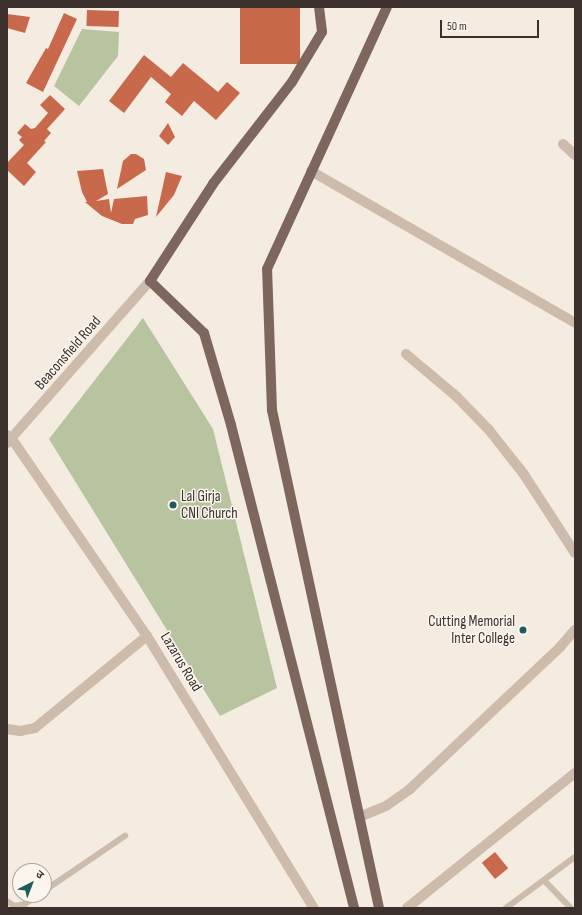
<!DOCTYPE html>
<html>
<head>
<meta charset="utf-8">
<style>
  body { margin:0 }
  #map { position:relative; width:582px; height:915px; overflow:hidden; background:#f4ebe1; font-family:"Sofia Sans Condensed","Noto Sans Devanagari",sans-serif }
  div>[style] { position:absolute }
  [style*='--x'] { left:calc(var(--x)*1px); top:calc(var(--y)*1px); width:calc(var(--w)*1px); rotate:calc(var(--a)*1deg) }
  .green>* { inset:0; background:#b8c4a0 }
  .building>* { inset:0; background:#c8694b; transform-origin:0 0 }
  .service>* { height:5.5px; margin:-2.75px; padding:0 2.75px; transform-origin:2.75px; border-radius:2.75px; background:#cdbbac }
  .minor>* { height:10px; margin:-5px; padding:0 5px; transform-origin:5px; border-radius:5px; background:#cdbbac }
  .primary>* { height:10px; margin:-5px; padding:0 5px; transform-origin:5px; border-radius:5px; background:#7d675c }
  .dots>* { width:11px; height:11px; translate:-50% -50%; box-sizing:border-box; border:2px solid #fbf5ee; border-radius:50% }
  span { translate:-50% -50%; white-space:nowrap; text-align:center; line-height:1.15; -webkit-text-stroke:3px #fbf5ee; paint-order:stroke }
  .street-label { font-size:15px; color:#3b302b }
  .poi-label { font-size:15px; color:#3b302b }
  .left { translate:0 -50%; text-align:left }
  .right { translate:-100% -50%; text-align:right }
  .frame { position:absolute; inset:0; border:8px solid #3b302b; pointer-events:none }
  .north { position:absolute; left:12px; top:863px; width:40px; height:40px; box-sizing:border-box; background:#fbf5ee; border:1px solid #aea6a0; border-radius:50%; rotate:42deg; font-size:11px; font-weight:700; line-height:16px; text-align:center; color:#3b302b }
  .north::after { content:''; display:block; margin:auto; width:14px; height:18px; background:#1f5a5e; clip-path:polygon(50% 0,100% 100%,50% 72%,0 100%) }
  .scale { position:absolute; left:440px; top:20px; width:99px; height:18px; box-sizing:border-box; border:2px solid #3b302b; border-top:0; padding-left:5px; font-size:12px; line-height:14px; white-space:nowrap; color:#3b302b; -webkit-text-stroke:3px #fbf5ee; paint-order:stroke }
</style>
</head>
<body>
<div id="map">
  <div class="green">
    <div style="clip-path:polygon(82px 29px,119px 32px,118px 56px,79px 106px,54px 86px)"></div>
    <div style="clip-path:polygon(143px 318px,213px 429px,277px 688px,220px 716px,49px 439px)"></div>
  </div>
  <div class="building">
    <div style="left:240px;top:7px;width:60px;height:57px"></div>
    <div style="left:87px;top:10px;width:32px;height:16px;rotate:2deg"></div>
    <div style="clip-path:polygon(64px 13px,77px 19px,43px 92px,26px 83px,46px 48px,48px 49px)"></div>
    <div style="clip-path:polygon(7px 14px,30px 17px,25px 33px,7px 28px)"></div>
    <div style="clip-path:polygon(144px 55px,171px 77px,183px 63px,218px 92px,227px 82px,240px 93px,216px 120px,194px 101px,182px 116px,165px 102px,171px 94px,151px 77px,124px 113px,109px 101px)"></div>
    <div style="clip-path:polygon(50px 95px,65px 109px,47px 129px,51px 133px,44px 141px,46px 142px,27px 163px,36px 172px,24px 186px,7px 170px,7px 163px,24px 145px,19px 140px,22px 137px,17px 133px,25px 124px,31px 129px,35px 128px,48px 113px,40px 105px)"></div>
    <div style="clip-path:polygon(168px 123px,175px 137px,168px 145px,159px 136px)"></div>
    <div style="clip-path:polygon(131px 154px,136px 154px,144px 159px,146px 170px,117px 189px,123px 161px)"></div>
    <div style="clip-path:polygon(103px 169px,108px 194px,96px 201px,109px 199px,111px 213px,114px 199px,147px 196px,148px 215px,135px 219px,133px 224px,122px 224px,102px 216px,85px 202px,87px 202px,82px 192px,77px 171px)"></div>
    <div style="clip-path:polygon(166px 172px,182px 176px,174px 195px,156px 217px)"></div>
    <div style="left:495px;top:852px;width:21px;height:17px;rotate:51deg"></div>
  </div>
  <div class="service">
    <div style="--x:545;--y:881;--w:37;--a:46"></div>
    <div style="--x:44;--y:891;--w:98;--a:-34.2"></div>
    <div style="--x:7;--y:901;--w:9;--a:32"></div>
    <div style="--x:15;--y:906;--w:10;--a:-11"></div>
    <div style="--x:25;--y:904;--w:16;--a:-35"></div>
    <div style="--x:506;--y:908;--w:86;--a:-36.5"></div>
  </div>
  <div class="minor">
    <div style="--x:563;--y:144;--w:16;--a:43"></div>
    <div style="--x:311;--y:171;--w:305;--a:29.9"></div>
    <div style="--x:406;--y:354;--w:67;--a:40.1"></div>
    <div style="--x:457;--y:397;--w:46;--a:45.9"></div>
    <div style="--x:489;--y:430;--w:55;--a:51.7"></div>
    <div style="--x:523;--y:473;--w:95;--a:57"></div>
    <div style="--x:7;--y:435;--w:6;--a:39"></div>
    <div style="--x:12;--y:439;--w:239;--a:55.6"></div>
    <div style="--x:147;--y:636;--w:319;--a:58.5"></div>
    <div style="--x:7;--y:443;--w:216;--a:-48.6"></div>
    <div style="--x:7;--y:729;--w:13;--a:9"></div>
    <div style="--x:20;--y:731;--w:15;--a:-11"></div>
    <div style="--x:35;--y:728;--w:145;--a:-39.4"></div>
    <div style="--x:359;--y:817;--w:29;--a:-22"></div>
    <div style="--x:386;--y:806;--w:29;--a:-35"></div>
    <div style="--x:410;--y:789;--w:207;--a:-43.4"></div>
    <div style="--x:560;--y:647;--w:23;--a:-49"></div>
    <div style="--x:407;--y:908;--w:216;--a:-38.8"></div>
  </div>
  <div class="primary">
    <div style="--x:319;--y:7;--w:25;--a:83"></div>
    <div style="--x:322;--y:32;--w:58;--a:121"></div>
    <div style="--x:292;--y:82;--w:129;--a:127.8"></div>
    <div style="--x:213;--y:184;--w:116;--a:123"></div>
    <div style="--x:150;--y:281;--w:75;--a:43.9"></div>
    <div style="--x:204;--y:333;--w:96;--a:73.6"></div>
    <div style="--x:231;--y:425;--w:498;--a:75.7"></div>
    <div style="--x:379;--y:908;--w:509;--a:-102.13"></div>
    <div style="--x:272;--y:410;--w:141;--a:-92"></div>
    <div style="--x:267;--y:269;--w:288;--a:-65.4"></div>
  </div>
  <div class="dots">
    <div style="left:173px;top:505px;background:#1f5a5e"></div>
    <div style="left:523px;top:630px;background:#1f5a5e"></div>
  </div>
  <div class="street-label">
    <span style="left:68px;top:353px;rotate:-49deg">Beaconsfield Road</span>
    <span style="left:181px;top:662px;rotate:59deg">Lazarus Road</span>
  </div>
  <div class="poi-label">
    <span class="left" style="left:181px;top:505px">Lal Girja<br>CNI Church</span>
    <span class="right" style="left:515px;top:630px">Cutting Memorial<br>Inter College</span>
  </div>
  <div class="frame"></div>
  <div class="north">उ</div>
  <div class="scale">50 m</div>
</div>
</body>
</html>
